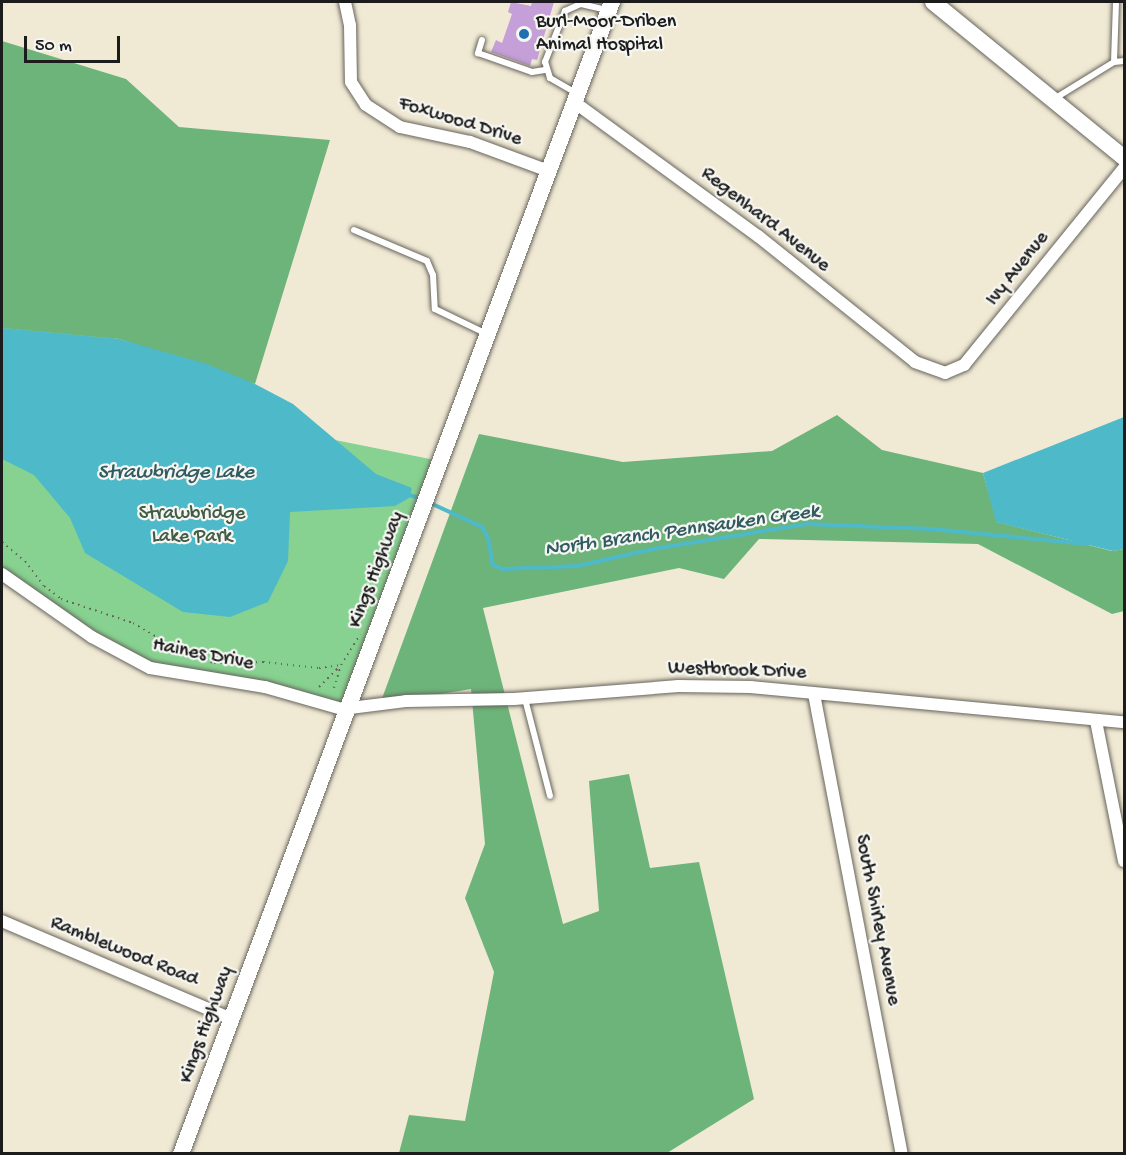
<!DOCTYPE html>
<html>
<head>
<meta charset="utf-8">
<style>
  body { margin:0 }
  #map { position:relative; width:1126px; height:1155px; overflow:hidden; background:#f0e9d4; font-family:"Gochi Hand",sans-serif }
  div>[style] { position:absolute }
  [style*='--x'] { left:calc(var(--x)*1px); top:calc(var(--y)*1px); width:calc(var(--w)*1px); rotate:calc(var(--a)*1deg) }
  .green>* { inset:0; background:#87d290 }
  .forest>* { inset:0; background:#6db47a }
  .water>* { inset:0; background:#4db9c9 }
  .stream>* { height:4px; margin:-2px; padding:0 2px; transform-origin:2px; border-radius:2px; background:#4db9c9 }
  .building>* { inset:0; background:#c59fd7 }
  .path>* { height:2px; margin-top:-1px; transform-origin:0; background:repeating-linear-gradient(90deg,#66645c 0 1.5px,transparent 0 6px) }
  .roads { filter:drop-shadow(0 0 2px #66645c) drop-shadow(0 0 2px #66645c) }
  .lane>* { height:6px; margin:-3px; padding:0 3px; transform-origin:3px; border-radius:3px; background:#fff }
  .street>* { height:12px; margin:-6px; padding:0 6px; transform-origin:6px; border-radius:6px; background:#fff }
  .secondary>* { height:16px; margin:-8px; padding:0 8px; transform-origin:8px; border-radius:8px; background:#fff }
  .dots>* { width:16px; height:16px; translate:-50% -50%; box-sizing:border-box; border:3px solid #f6f6f2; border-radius:50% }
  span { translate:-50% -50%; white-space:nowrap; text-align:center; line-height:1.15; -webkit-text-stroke:4.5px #f6f6f2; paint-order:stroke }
  .poi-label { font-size:20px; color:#1c1c1c }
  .left { translate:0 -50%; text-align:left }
  .street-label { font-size:20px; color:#1c1c1c }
  .park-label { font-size:20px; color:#415c45 }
  .water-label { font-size:21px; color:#305b61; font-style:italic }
  .frame { position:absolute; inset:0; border:3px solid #1c1c1c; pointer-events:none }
  .scale { position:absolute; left:24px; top:36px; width:96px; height:27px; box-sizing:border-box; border:3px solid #1c1c1c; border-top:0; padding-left:8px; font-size:18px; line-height:21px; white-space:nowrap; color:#1c1c1c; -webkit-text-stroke:4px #f6f6f2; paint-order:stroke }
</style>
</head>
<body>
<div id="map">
  <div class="green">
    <div style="clip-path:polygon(2px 320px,105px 335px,179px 361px,305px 434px,440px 461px,342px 709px,130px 659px,2px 572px)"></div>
  </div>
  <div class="forest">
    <div style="clip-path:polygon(2px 41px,126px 79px,179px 127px,330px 140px,255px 384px,119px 339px,2px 328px)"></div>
    <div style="clip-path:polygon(837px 415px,882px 450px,983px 473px,997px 522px,1112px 551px,1124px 549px,1124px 611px,1112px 614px,978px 544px,759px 539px,724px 579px,679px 568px,483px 608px,563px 924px,599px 911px,589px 781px,629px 774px,650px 868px,699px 862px,754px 1099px,667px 1153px,399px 1153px,409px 1115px,465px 1121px,494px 972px,465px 898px,485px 844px,471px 689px,380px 704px,479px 434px,623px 462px,772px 451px)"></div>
  </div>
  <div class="water">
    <div style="clip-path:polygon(2px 328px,119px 339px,207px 364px,255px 384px,293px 404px,376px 474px,412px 488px,409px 498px,395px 506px,290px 512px,288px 561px,268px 602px,230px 617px,183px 612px,85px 553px,70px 518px,34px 475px,2px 459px)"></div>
    <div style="clip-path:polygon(1124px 417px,1124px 549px,1113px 551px,996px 522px,983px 473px)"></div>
  </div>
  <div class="stream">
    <div style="--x:406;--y:494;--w:17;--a:17"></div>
    <div style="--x:428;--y:502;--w:60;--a:24.8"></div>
    <div style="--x:482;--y:527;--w:13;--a:61"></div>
    <div style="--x:488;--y:538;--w:27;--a:80"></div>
    <div style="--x:493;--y:565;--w:11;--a:22"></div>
    <div style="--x:503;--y:569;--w:74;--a:-2.3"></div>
    <div style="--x:577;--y:566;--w:78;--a:-12.6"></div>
    <div style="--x:653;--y:549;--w:156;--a:-9.2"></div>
    <div style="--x:807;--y:524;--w:124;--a:2.3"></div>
    <div style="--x:931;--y:529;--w:157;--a:5.5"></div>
  </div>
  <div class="building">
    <div style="clip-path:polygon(511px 2px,531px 6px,532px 2px,554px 2px,537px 60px,532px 59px,530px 66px,491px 52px,496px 40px,502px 43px,512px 14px,508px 12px)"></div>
  </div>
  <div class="path">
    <div style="--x:2;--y:542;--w:30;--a:40"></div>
    <div style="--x:25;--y:561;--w:31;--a:53"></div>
    <div style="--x:44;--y:586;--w:21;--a:37"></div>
    <div style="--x:61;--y:599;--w:76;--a:18.4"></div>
    <div style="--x:133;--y:623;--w:51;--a:30.6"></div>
    <div style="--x:177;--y:649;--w:40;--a:21"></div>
    <div style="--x:214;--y:663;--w:49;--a:-1.2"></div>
    <div style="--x:263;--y:662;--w:56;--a:6.1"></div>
    <div style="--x:319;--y:668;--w:22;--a:-8"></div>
    <div style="--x:319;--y:687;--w:28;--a:-45"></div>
    <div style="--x:334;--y:688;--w:24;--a:-73"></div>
    <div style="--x:341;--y:665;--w:36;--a:-58"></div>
  </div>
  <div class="roads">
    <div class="lane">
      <div style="--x:482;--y:40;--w:14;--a:107"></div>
      <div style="--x:478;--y:53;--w:57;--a:19.4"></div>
      <div style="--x:532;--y:72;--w:13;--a:-9"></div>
      <div style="--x:1114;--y:62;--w:60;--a:-88.1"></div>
      <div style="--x:576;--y:93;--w:30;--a:-150"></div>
      <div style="--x:550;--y:78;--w:17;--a:-107"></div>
      <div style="--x:545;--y:62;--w:55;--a:-68.6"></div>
      <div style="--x:565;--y:11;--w:17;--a:-24"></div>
      <div style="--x:581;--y:4;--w:28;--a:13"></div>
      <div style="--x:1054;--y:99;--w:70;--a:-31.7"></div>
      <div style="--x:1114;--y:62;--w:10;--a:-6"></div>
      <div style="--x:354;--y:230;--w:79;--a:23"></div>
      <div style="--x:427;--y:261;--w:15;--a:67"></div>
      <div style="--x:433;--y:275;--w:34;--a:87"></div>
      <div style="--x:435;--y:309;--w:58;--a:25.7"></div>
      <div style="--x:525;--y:699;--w:100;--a:75.5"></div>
    </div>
    <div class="street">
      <div style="--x:345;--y:2;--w:24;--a:78"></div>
      <div style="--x:350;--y:25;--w:57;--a:89"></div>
      <div style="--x:351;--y:82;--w:27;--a:57"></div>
      <div style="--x:366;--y:105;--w:40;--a:32.9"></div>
      <div style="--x:400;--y:127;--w:72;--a:12.1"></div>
      <div style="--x:470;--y:142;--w:84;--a:20.2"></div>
      <div style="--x:574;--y:102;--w:228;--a:36.1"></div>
      <div style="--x:758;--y:236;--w:201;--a:38.7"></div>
      <div style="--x:915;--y:362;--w:32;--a:20"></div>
      <div style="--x:945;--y:373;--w:21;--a:-23"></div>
      <div style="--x:964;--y:365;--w:254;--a:-50.9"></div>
      <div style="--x:2;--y:574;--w:110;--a:35"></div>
      <div style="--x:92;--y:637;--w:66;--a:28.1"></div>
      <div style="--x:150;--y:668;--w:117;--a:9.4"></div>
      <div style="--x:265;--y:687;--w:80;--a:15.9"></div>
      <div style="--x:342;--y:709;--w:64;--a:-7.1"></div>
      <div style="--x:406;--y:701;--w:108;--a:-1.1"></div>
      <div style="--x:514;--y:699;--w:165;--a:-4.5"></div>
      <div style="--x:678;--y:686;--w:73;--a:0.8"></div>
      <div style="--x:751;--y:687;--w:375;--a:5.4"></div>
      <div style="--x:814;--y:694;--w:468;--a:79.2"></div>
      <div style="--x:1096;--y:721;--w:143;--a:78.7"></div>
      <div style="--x:2;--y:921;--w:250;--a:23.1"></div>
    </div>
    <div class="secondary">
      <div style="--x:933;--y:2;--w:247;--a:39.2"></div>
      <div style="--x:181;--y:1154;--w:1230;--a:-69.49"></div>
    </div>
  </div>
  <div class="dots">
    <div style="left:524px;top:34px;background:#1f6fb2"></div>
  </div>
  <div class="poi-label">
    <span class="left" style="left:536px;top:34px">Burl-Moor-Driben<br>Animal Hospital</span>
  </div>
  <div class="street-label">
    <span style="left:460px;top:122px;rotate:17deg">Foxwood Drive</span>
    <span style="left:765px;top:220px;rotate:38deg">Regenhard Avenue</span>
    <span style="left:1018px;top:269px;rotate:-52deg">Ivy Avenue</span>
    <span style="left:377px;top:570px;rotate:-69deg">Kings Highway</span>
    <span style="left:203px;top:655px;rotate:11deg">Haines Drive</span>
    <span style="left:737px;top:671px;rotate:2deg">Westbrook Drive</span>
    <span style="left:877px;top:920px;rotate:79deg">South Shirley Avenue</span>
    <span style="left:124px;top:952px;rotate:22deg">Ramblewood Road</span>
    <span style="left:207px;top:1025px;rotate:-70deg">Kings Highway</span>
  </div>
  <div class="park-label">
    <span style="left:192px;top:526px">Strawbridge<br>Lake Park</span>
  </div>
  <div class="water-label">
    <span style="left:176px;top:474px">Strawbridge Lake</span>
    <span style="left:682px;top:532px;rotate:-8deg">North Branch Pennsauken Creek</span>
  </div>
  <div class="frame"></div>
  <div class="scale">50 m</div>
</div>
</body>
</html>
